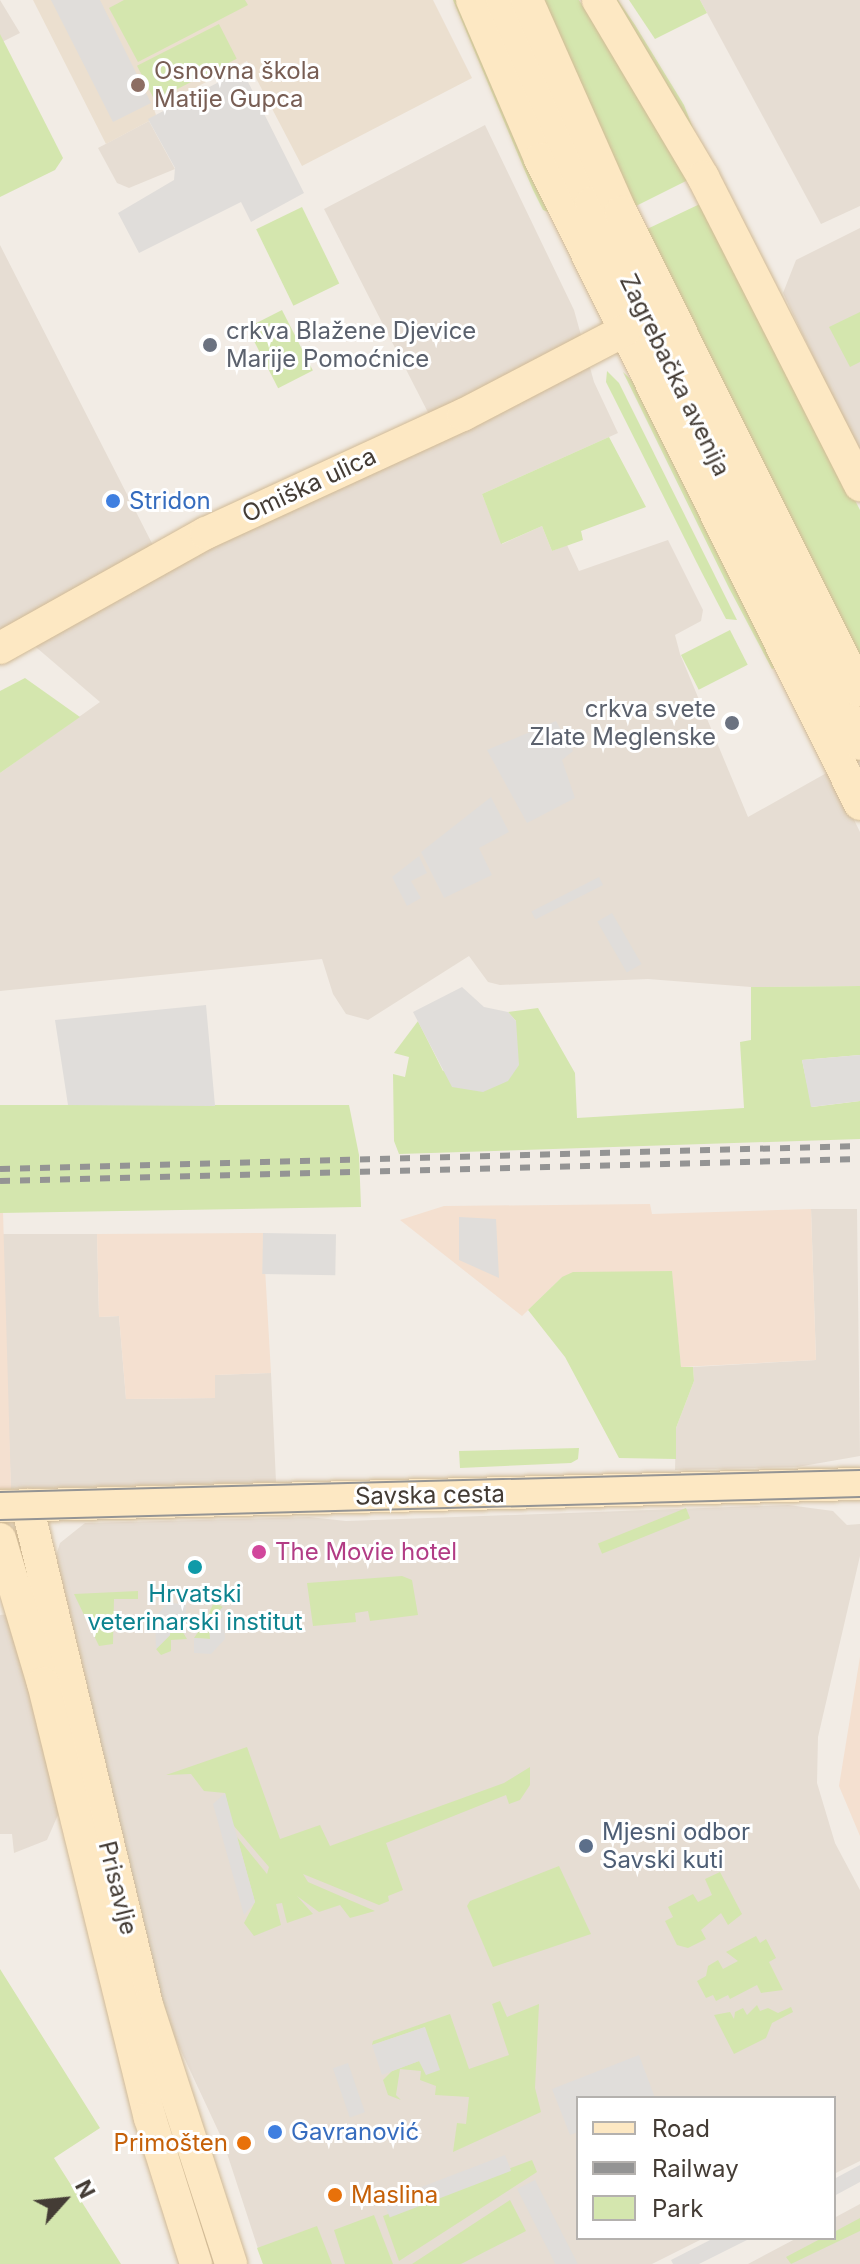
<!DOCTYPE html>
<html>
<head>
<meta charset="utf-8">
<style>
  body { margin:0 }
  #map { position:relative; width:860px; height:2264px; overflow:hidden; background:#f2ece5; font-family:Inter,sans-serif }
  div>[style] { position:absolute }
  [style*='--x'] { left:calc(var(--x)*1px); top:calc(var(--y)*1px); width:calc(var(--w)*1px); rotate:calc(var(--a)*1deg) }
  .residential>* { inset:0; background:#e6ddd3 }
  .commercial>* { inset:0; background:#f4e0d0 }
  .education>* { inset:0; background:#ebdfcf }
  .green>* { inset:0; background:#d4e6ae; transform-origin:0 0 }
  .parking>* { inset:0; background:#e0ddda; transform-origin:0 0 }
  .roads { filter:drop-shadow(0 0 2px #d1ba95) drop-shadow(0 0 2px #d1ba95) }
  .secondary>* { height:32px; margin:-16px; padding:0 16px; transform-origin:16px; border-radius:16px; background:#fde8c3 }
  .tram>* { height:2px; margin:-1px; padding:0 1px; transform-origin:1px; border-radius:1px; background:#949494 }
  .rail>* { height:6px; margin-top:-3px; transform-origin:0; background:repeating-linear-gradient(90deg,#949494 0 10px,transparent 0 20px) }
  .dots>* { width:22px; height:22px; translate:-50% -50%; box-sizing:border-box; border:4px solid #fff; border-radius:50% }
  span { translate:-50% -50%; white-space:nowrap; text-align:center; line-height:1.15; -webkit-text-stroke:6px #fff; paint-order:stroke }
  .education-label { font-size:24px; color:#785e54 }
  .left { translate:0 -50%; text-align:left }
  .worship-label { font-size:24px; color:#5b616d }
  .right { translate:-100% -50%; text-align:right }
  .street-label { font-size:24px; color:#443c35 }
  .shop-label { font-size:24px; color:#366cbe }
  .hotel-label { font-size:24px; color:#b23c85 }
  .culture-label { font-size:24px; color:#0d838f }
  .service-label { font-size:24px; color:#4e5e75 }
  .food-label { font-size:24px; color:#c56008 }
  .legend { position:absolute; left:576px; top:2096px; width:260px; height:144px; box-sizing:border-box; background:#fff; border:2px solid #b4b1ae; margin:0; padding:10px 14px; list-style:none; font-size:24px; color:#443c35 }
  .legend li { display:flex; align-items:center; gap:16px; height:40px }
  .legend b { width:40px; border:2px solid #b4b1ae }
  .north { position:absolute; left:24px; top:2160px; width:80px; height:80px; -webkit-text-stroke:6px #fff; paint-order:stroke; rotate:63deg; font-size:22px; font-weight:700; line-height:32px; text-align:center; color:#443c35 }
  .north::after { content:''; display:block; margin:auto; width:28px; height:36px; background:#443c35; clip-path:polygon(50% 0,100% 100%,50% 72%,0 100%) }
</style>
</head>
<body>
<div id="map">
  <div class="residential">
    <div style="clip-path:polygon(0 0,20px 33px,0 43px)"></div>
    <div style="clip-path:polygon(700px 0,860px 0,860px 206px,821px 224px)"></div>
    <div style="clip-path:polygon(149px 121px,175px 169px,129px 188px,117px 183px,98px 148px)"></div>
    <div style="clip-path:polygon(485px 125px,574px 310px,594px 382px,618px 433px,482px 494px,502px 544px,542px 526px,552px 551px,567px 545px,579px 571px,668px 540px,703px 610px,701px 621px,675px 635px,680px 654px,748px 817px,830px 771px,860px 832px,860px 986px,751px 987px,648px 979px,500px 985px,488px 982px,469px 956px,368px 1020px,346px 1014px,333px 994px,322px 959px,0 991px,0 773px,100px 702px,16px 630px,0 638px,0 245px,162px 563px,438px 432px,324px 209px)"></div>
    <div style="clip-path:polygon(860px 228px,860px 456px,783px 293px,796px 260px)"></div>
    <div style="clip-path:polygon(811px 1209px,857px 1209px,860px 1456px,797px 1467px,675px 1470px,676px 1428px,694px 1381px,693px 1367px,816px 1360px)"></div>
    <div style="clip-path:polygon(1px 1234px,97px 1234px,99px 1317px,119px 1316px,126px 1399px,215px 1398px,215px 1375px,271px 1373px,276px 1482px,11px 1489px)"></div>
    <div style="clip-path:polygon(788px 1505px,833px 1511px,847px 1525px,860px 1524px,860px 1556px,818px 1737px,817px 1783px,835px 1843px,860px 1890px,860px 2161px,834px 2174px,834px 2098px,578px 2098px,578px 2238px,704px 2238px,652px 2264px,263px 2264px,223px 2141px,174px 2036px,54px 1562px,60px 1543px,85px 1523px,309px 1517px,346px 1521px)"></div>
    <div style="clip-path:polygon(11px 1614px,61px 1808px,47px 1840px,14px 1853px,12px 1834px,0 1834px,0 1615px)"></div>
    <div style="clip-path:polygon(860px 2204px,860px 2264px,748px 2264px,797px 2238px,834px 2238px,834px 2218px)"></div>
  </div>
  <div class="commercial">
    <div style="clip-path:polygon(650px 1204px,652px 1214px,811px 1209px,816px 1360px,681px 1367px,671px 1271px,562px 1277px,522px 1316px,400px 1220px,444px 1206px)"></div>
    <div style="clip-path:polygon(3px 1212px,11px 1489px,0 1490px,0 1213px)"></div>
    <div style="clip-path:polygon(263px 1233px,271px 1373px,215px 1375px,215px 1398px,126px 1399px,119px 1316px,99px 1317px,97px 1234px)"></div>
    <div style="clip-path:polygon(860px 1657px,860px 1836px,839px 1786px)"></div>
  </div>
  <div class="education">
    <div style="clip-path:polygon(33px 0,433px 0,472px 78px,302px 166px,247px 61px,154px 109px,156px 115px,149px 121px,106px 144px)"></div>
  </div>
  <div class="green">
    <div style="clip-path:polygon(124px 0,245px 0,248px 5px,138px 62px,109px 8px)"></div>
    <div style="clip-path:polygon(453px 0,462px 0,553px 214px,543px 210px,533px 190px)"></div>
    <div style="clip-path:polygon(539px 0,579px 0,690px 179px,632px 208px)"></div>
    <div style="clip-path:polygon(608px 0,618px 0,635px 25px,684px 105px,698px 141px)"></div>
    <div style="clip-path:polygon(629px 0,700px 0,707px 13px,655px 39px)"></div>
    <div style="left:219px;top:24px;width:39px;height:92px;rotate:63deg"></div>
    <div style="clip-path:polygon(0 34px,63px 158px,55px 170px,0 197px)"></div>
    <div style="clip-path:polygon(702px 203px,860px 510px,860px 662px,645px 230px)"></div>
    <div style="left:302px;top:207px;width:85px;height:51px;rotate:64deg"></div>
    <div style="left:282px;top:310px;width:68px;height:39px;rotate:63deg"></div>
    <div style="clip-path:polygon(860px 312px,860px 362px,850px 367px,829px 327px)"></div>
    <div style="clip-path:polygon(607px 371px,619px 383px,737px 620px,726px 619px,701px 571px,606px 382px)"></div>
    <div style="clip-path:polygon(623px 372px,640px 388px,778px 666px,772px 669px,729px 588px)"></div>
    <div style="clip-path:polygon(609px 437px,646px 507px,581px 531px,583px 540px,552px 551px,542px 526px,501px 544px,482px 494px)"></div>
    <div style="left:730px;top:630px;width:39px;height:55px;rotate:63deg"></div>
    <div style="clip-path:polygon(25px 678px,80px 717px,0 773px,0 691px)"></div>
    <div style="clip-path:polygon(860px 986px,860px 1055px,802px 1060px,812px 1107px,860px 1101px,860px 1139px,399px 1154px,394px 1141px,393px 1074px,405px 1077px,409px 1057px,394px 1053px,418px 1021px,443px 1071px,516px 1021px,508px 1012px,538px 1008px,575px 1073px,577px 1118px,744px 1108px,740px 1042px,751px 1040px,751px 987px)"></div>
    <div style="clip-path:polygon(0 1105px,349px 1105px,359px 1155px,361px 1207px,0 1213px)"></div>
    <div style="clip-path:polygon(672px 1271px,681px 1367px,693px 1367px,694px 1381px,676px 1428px,676px 1459px,619px 1458px,565px 1357px,528px 1310px,562px 1277px,573px 1272px)"></div>
    <div style="clip-path:polygon(579px 1448px,578px 1459px,571px 1463px,460px 1468px,459px 1451px)"></div>
    <div style="left:686px;top:1508px;width:11px;height:95px;rotate:68deg"></div>
    <div style="clip-path:polygon(402px 1576px,412px 1580px,418px 1615px,370px 1621px,368px 1611px,355px 1613px,356px 1622px,313px 1626px,307px 1583px)"></div>
    <div style="clip-path:polygon(138px 1591px,138px 1599px,114px 1599px,113px 1644px,99px 1646px,74px 1594px)"></div>
    <div style="clip-path:polygon(214px 1602px,223px 1607px,209px 1622px,210px 1639px,194px 1638px,200px 1629px,193px 1618px,207px 1618px)"></div>
    <div style="clip-path:polygon(170px 1618px,186px 1619px,181px 1629px,187px 1639px,171px 1640px,171px 1651px,161px 1655px,156px 1649px,170px 1635px)"></div>
    <div style="clip-path:polygon(247px 1747px,280px 1839px,320px 1825px,330px 1846px,504px 1783px,530px 1767px,530px 1785px,520px 1800px,509px 1804px,506px 1795px,386px 1843px,403px 1890px,388px 1896px,389px 1901px,379px 1905px,303px 1874px,308px 1882px,375px 1911px,350px 1918px,340px 1905px,319px 1912px,297px 1896px,313px 1914px,287px 1923px,282px 1903px,276px 1904px,281px 1925px,254px 1936px,244px 1923px,255px 1902px,237px 1837px,267px 1874px,269px 1867px,233px 1825px,225px 1793px,204px 1791px,191px 1774px,166px 1775px)"></div>
    <div style="clip-path:polygon(559px 1866px,591px 1934px,493px 1967px,467px 1906px,470px 1901px)"></div>
    <div style="clip-path:polygon(720px 1872px,742px 1914px,728px 1925px,721px 1913px,701px 1930px,706px 1939px,688px 1948px,677px 1945px,665px 1921px,673px 1917px,668px 1907px,693px 1894px,698px 1902px,712px 1895px,705px 1879px)"></div>
    <div style="clip-path:polygon(756px 1936px,760px 1943px,766px 1939px,776px 1958px,769px 1962px,783px 1990px,761px 1993px,757px 1985px,730px 1999px,728px 1995px,716px 2001px,713px 1995px,706px 1998px,697px 1981px,706px 1976px,708px 1966px,718px 1960px,723px 1969px,738px 1961px,726px 1952px)"></div>
    <div style="clip-path:polygon(0 1969px,100px 2128px,54px 2158px,121px 2264px,0 2264px)"></div>
    <div style="clip-path:polygon(500px 2001px,507px 2017px,539px 2004px,535px 2088px,541px 2112px,453px 2152px,457px 2123px,466px 2124px,469px 2097px,435px 2095px,436px 2086px,420px 2080px,421px 2071px,400px 2069px,396px 2095px,401px 2100px,388px 2095px,383px 2080px,392px 2071px,419px 2061px,422px 2062px,425px 2027px,372px 2045px,373px 2041px,450px 2014px,469px 2069px,509px 2055px,492px 2004px)"></div>
    <div style="clip-path:polygon(757px 2005px,760px 2011px,768px 2008px,778px 2013px,791px 2007px,793px 2012px,772px 2023px,766px 2038px,734px 2054px,714px 2015px,730px 2012px,734px 2019px,735px 2012px,743px 2008px,747px 2015px)"></div>
    <div style="clip-path:polygon(532px 2160px,537px 2172px,399px 2261px,383px 2216px)"></div>
    <div style="clip-path:polygon(510px 2200px,526px 2231px,461px 2264px,412px 2264px)"></div>
    <div style="clip-path:polygon(374px 2215px,393px 2264px,345px 2264px,334px 2230px)"></div>
    <div style="clip-path:polygon(860px 2218px,860px 2231px,791px 2264px,786px 2257px,822px 2238px,834px 2238px,834px 2232px)"></div>
    <div style="clip-path:polygon(317px 2226px,332px 2264px,263px 2264px,257px 2248px)"></div>
  </div>
  <div class="parking">
    <div style="clip-path:polygon(51px 0,100px 0,151px 103px,113px 122px)"></div>
    <div style="clip-path:polygon(242px 70px,304px 193px,251px 222px,241px 202px,139px 253px,118px 213px,174px 180px,175px 168px,148px 119px)"></div>
    <div style="clip-path:polygon(556px 721px,573px 751px,562px 760px,575px 798px,527px 823px,487px 750px)"></div>
    <div style="clip-path:polygon(491px 797px,509px 832px,479px 848px,492px 875px,444px 898px,421px 852px)"></div>
    <div style="clip-path:polygon(419px 856px,427px 873px,411px 881px,421px 898px,407px 906px,392px 877px)"></div>
    <div style="left:599px;top:877px;width:9px;height:76px;rotate:63deg"></div>
    <div style="left:612px;top:913px;width:59px;height:17px;rotate:60deg"></div>
    <div style="clip-path:polygon(462px 987px,484px 1007px,508px 1012px,516px 1021px,519px 1065px,508px 1081px,483px 1092px,452px 1087px,413px 1012px)"></div>
    <div style="clip-path:polygon(206px 1005px,215px 1106px,68px 1105px,55px 1020px)"></div>
    <div style="clip-path:polygon(860px 1055px,860px 1101px,811px 1107px,802px 1060px)"></div>
    <div style="clip-path:polygon(459px 1217px,496px 1219px,499px 1278px,459px 1260px)"></div>
    <div style="left:263px;top:1233px;width:73px;height:41px;rotate:1deg"></div>
    <div style="clip-path:polygon(168px 1603px,186px 1604px,186px 1619px,171px 1619px,170px 1635px,156px 1649px,155px 1617px)"></div>
    <div style="clip-path:polygon(223px 1607px,225px 1639px,211px 1654px,194px 1653px,194px 1638px,210px 1639px,209px 1622px)"></div>
    <div style="clip-path:polygon(87px 1678px,124px 1830px,174px 2036px,167px 2037px,80px 1680px)"></div>
    <div style="clip-path:polygon(225px 1793px,255px 1902px,244px 1915px,213px 1804px)"></div>
    <div style="clip-path:polygon(425px 2027px,440px 2070px,426px 2075px,419px 2061px,382px 2075px,372px 2045px)"></div>
    <div style="clip-path:polygon(639px 2055px,655px 2098px,578px 2098px,578px 2132px,570px 2135px,552px 2089px)"></div>
    <div style="left:348px;top:2063px;width:52px;height:16px;rotate:71deg"></div>
    <div style="left:505px;top:2155px;width:17px;height:130px;rotate:69deg"></div>
    <div style="clip-path:polygon(860px 2165px,860px 2182px,834px 2196px,834px 2179px)"></div>
    <div style="left:535px;top:2180px;width:94px;height:20px;rotate:63deg"></div>
    <div style="clip-path:polygon(714px 2238px,747px 2240px,699px 2264px,673px 2264px,671px 2260px)"></div>
  </div>
  <div class="roads">
    <div class="secondary">
      <div style="--x:472;--y:0;--w:173;--a:66.8"></div>
      <div style="--x:540;--y:159;--w:720;--a:63.61"></div>
      <div style="--x:502;--y:0;--w:222;--a:66.3"></div>
      <div style="--x:591;--y:203;--w:604;--a:63.56"></div>
      <div style="--x:527;--y:0;--w:232;--a:66.1"></div>
      <div style="--x:621;--y:212;--w:535;--a:63.48"></div>
      <div style="--x:598;--y:0;--w:206;--a:59.3"></div>
      <div style="--x:703;--y:177;--w:346;--a:63"></div>
      <div style="--x:0;--y:648;--w:236;--a:-29.2"></div>
      <div style="--x:206;--y:533;--w:283;--a:-24.7"></div>
      <div style="--x:463;--y:415;--w:182;--a:-27.6"></div>
      <div style="--x:27;--y:1505;--w:514;--a:76.5"></div>
      <div style="--x:147;--y:2005;--w:272;--a:72"></div>
      <div style="--x:0;--y:1506;--w:860;--a:-1.47"></div>
      <div style="--x:0;--y:1539;--w:150;--a:73.4"></div>
      <div style="--x:43;--y:1683;--w:448;--a:76.2"></div>
      <div style="--x:150;--y:2118;--w:153;--a:72.5"></div>
    </div>
  </div>
  <div class="tram">
    <div style="--x:0;--y:1492;--w:860;--a:-1.47"></div>
    <div style="--x:0;--y:1520;--w:860;--a:-1.53"></div>
  </div>
  <div class="rail">
    <div style="--x:0;--y:1169;--w:860;--a:-1.53"></div>
    <div style="--x:0;--y:1181;--w:860;--a:-1.47"></div>
  </div>
  <div class="dots">
    <div style="left:138px;top:85px;background:#8d6e63"></div>
    <div style="left:210px;top:345px;background:#6b7280"></div>
    <div style="left:113px;top:501px;background:#3f7fe0"></div>
    <div style="left:732px;top:723px;background:#6b7280"></div>
    <div style="left:259px;top:1552px;background:#d1479c"></div>
    <div style="left:195px;top:1567px;background:#0f9aa8"></div>
    <div style="left:586px;top:1846px;background:#5c6f8a"></div>
    <div style="left:275px;top:2132px;background:#3f7fe0"></div>
    <div style="left:244px;top:2143px;background:#e8710a"></div>
    <div style="left:335px;top:2195px;background:#e8710a"></div>
  </div>
  <div class="education-label">
    <span class="left" style="left:154px;top:85px">Osnovna škola<br>Matije Gupca</span>
  </div>
  <div class="worship-label">
    <span class="left" style="left:226px;top:345px">crkva Blažene Djevice<br>Marije Pomoćnice</span>
    <span class="right" style="left:716px;top:723px">crkva svete<br>Zlate Meglenske</span>
  </div>
  <div class="street-label">
    <span style="left:675px;top:375px;rotate:64deg">Zagrebačka avenija</span>
    <span style="left:309px;top:485px;rotate:-25deg">Omiška ulica</span>
    <span style="left:430px;top:1495px;rotate:-1deg">Savska cesta</span>
    <span style="left:118px;top:1888px;rotate:76deg">Prisavlje</span>
  </div>
  <div class="shop-label">
    <span class="left" style="left:129px;top:501px">Stridon</span>
    <span class="left" style="left:291px;top:2132px">Gavranović</span>
  </div>
  <div class="hotel-label">
    <span class="left" style="left:275px;top:1552px">The Movie hotel</span>
  </div>
  <div class="culture-label">
    <span style="left:195px;top:1608px">Hrvatski<br>veterinarski institut</span>
  </div>
  <div class="service-label">
    <span class="left" style="left:602px;top:1846px">Mjesni odbor<br>Savski kuti</span>
  </div>
  <div class="food-label">
    <span class="right" style="left:228px;top:2143px">Primošten</span>
    <span class="left" style="left:351px;top:2195px">Maslina</span>
  </div>
  <ul class="legend">
  <li><b style="height:10px;background:#fde8c3"></b>Road</li>
  <li><b style="height:10px;background:#949494"></b>Railway</li>
  <li><b style="height:22px;background:#d4e6ae"></b>Park</li>
  </ul>
  <div class="north">N</div>
</div>
</body>
</html>
